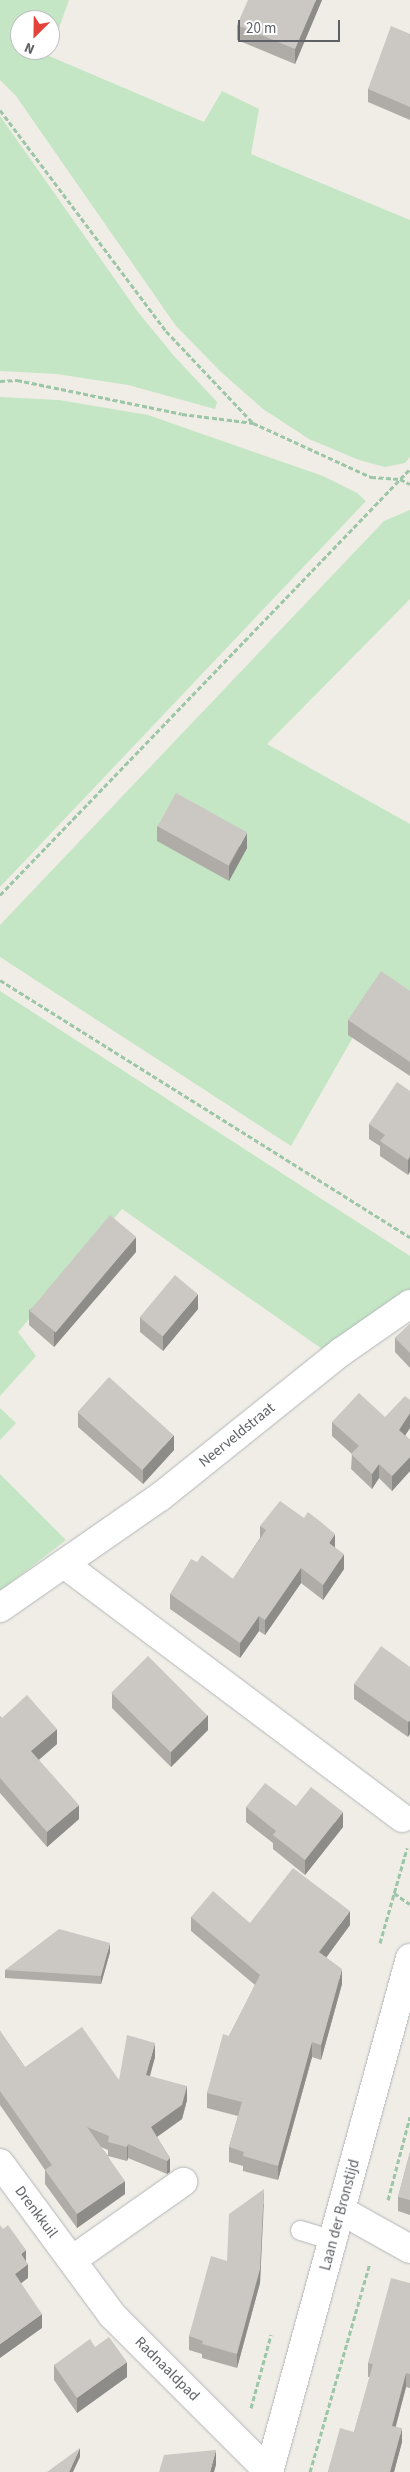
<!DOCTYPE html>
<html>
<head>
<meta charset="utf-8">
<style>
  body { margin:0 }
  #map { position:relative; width:410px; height:2472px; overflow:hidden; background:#efede6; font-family:"Source Sans 3",sans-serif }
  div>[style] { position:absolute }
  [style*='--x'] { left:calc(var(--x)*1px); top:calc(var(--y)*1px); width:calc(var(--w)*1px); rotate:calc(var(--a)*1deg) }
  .green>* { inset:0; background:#c4e6c4 }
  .path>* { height:3px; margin-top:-1.5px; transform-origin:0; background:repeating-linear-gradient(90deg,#9dc6a8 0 5px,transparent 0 7.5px) }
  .roads { filter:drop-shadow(0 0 1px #b3b6ba) drop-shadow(0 0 1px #b3b6ba) }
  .service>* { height:19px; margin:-9.5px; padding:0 9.5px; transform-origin:9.5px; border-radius:9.5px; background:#fff }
  .minor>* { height:28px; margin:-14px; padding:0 14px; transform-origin:14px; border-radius:14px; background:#fff }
  .wall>* { inset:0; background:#afaca8 }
  .shaded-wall>* { inset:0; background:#8e8c88 }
  .building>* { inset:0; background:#cbc8c3; transform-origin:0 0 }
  span { translate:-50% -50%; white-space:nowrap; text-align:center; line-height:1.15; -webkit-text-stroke:4px #fff; paint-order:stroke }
  .street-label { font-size:15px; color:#5e6166 }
  .north { position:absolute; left:10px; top:10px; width:50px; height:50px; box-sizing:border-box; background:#fff; border:1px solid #bfc0c2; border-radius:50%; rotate:203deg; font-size:14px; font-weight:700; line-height:20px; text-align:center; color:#5e6166 }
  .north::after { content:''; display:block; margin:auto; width:18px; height:22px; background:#e34339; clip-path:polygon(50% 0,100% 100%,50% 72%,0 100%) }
  .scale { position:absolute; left:238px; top:20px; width:102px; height:22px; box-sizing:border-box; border:2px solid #5e6166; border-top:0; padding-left:6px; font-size:15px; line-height:18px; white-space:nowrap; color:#5e6166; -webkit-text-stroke:4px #fff; paint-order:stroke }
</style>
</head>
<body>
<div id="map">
  <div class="green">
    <div style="clip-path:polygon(evenodd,0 0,69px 0,49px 56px,204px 122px,222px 91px,259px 109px,251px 154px,410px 220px,410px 457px,405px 463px,385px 467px,359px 460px,309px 439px,263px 409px,221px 372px,176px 326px,16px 96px,0 80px,0 0,20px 20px,50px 20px,50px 50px,20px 50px,20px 20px)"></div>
    <div style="clip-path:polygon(0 116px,138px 312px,174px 356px,217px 402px,215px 409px,128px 385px,57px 374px,0 371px)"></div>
    <div style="clip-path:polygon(0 397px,59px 400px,148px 415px,323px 476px,357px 493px,366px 501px,0 887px)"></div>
    <div style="clip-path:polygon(410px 510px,410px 599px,267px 744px,410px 824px,410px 993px,386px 979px,291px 1146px,0 957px,0 925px,384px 521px)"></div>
    <div style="clip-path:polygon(0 991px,410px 1256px,410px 1292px,325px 1351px,122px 1209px,18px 1332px,36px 1356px,0 1396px)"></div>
    <div style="clip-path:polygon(0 1408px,16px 1423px,0 1440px)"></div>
    <div style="clip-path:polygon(0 1474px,66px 1540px,0 1591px)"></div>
  </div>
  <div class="path">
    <div style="--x:0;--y:110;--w:276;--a:53.1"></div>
    <div style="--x:166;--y:331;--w:125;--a:46.6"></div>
    <div style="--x:0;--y:381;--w:17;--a:-3"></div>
    <div style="--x:17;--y:380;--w:168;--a:11.6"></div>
    <div style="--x:182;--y:414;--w:72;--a:7.2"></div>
    <div style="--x:253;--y:423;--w:130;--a:24.6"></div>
    <div style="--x:371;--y:477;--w:29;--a:4"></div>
    <div style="--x:400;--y:479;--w:11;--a:27"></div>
    <div style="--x:0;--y:895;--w:591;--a:-46.1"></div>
    <div style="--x:0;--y:980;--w:484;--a:32.1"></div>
    <div style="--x:394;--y:1893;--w:19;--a:35"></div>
    <div style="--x:380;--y:1943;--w:99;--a:-74.1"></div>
    <div style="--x:388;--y:2200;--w:86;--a:-75.2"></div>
    <div style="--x:251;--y:2408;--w:76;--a:-74.7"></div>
    <div style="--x:310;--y:2472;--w:217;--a:-74"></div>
  </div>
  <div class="roads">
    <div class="service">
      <div style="--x:300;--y:2230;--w:34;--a:17"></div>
    </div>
    <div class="minor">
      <div style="--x:64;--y:1564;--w:423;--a:36.9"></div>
      <div style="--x:0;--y:1608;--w:195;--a:-34.8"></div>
      <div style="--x:160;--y:1497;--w:232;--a:-38.7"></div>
      <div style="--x:341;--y:1352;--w:84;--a:-34.8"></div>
      <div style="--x:0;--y:2163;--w:189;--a:53.6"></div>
      <div style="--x:112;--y:2315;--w:222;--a:45"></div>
      <div style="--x:342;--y:2211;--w:78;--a:29.2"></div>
      <div style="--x:72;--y:2260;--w:136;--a:-35.1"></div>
      <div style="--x:269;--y:2472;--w:533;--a:-74.66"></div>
    </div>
  </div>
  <div class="wall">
    <div style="clip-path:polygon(322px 0,295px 64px,237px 40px,237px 25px)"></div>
    <div style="clip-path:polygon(410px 34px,410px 120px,368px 102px,368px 89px)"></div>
    <div style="clip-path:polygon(157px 826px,247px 848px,229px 881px,157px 841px)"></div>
    <div style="clip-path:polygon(410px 991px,410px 1076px,348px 1035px,348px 1020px)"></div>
    <div style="clip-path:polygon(410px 1091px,410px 1171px,408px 1175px,380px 1156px,380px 1146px,369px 1139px,369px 1124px)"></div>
    <div style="clip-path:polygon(136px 1252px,54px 1347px,29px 1325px,29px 1310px)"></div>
    <div style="clip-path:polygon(198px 1309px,163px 1351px,140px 1332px,140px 1317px)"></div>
    <div style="clip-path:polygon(410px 1324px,410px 1368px,395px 1352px,395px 1338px)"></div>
    <div style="clip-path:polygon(410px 1400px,410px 1428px,405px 1435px,410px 1440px,410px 1471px,392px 1491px,379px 1478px,372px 1489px,351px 1469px,352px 1454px,332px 1436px,332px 1422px,385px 1417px)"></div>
    <div style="clip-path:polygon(78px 1412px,174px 1450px,143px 1484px,78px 1427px)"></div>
    <div style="clip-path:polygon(260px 1526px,335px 1547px,344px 1569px,323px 1600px,301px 1583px,265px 1635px,259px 1631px,240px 1658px,170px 1609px,170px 1594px,197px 1562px,233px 1579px,260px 1538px)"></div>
    <div style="clip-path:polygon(410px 1667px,408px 1737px,354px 1699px,354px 1684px)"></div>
    <div style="clip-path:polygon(112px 1693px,208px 1730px,171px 1767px,112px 1708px)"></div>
    <div style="clip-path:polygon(0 1716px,2px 1718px,57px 1744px,39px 1760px,79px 1819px,47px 1847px,0 1793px)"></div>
    <div style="clip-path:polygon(296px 1806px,343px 1827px,305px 1875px,273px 1849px,273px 1843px,246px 1822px,246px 1807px)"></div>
    <div style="clip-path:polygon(191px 1917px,250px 1923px,350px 1925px,326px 1958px,342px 1984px,321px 2060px,312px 2057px,278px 2180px,243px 2171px,243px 2166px,229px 2162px,229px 2147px,238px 2116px,207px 2108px,207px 2093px,229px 2036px,255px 1985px,191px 1931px)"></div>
    <div style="clip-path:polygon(110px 1952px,101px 1984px,5px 1978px,5px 1970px)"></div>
    <div style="clip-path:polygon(evenodd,0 2031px,25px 2067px,119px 2080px,155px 2057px,150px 2076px,187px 2100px,182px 2119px,157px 2137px,170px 2158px,170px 2172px,167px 2174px,128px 2158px,127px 2161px,108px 2156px,125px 2194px,77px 2228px,45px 2184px,45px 2170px,0 2105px,0 2031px,101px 2147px,108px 2150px,108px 2156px,101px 2147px)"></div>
    <div style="clip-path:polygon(410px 2152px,410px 2215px,398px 2211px,398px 2197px)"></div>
    <div style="clip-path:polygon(264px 2203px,260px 2283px,237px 2368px,202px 2358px,202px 2354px,189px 2350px,189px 2336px,227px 2261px)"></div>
    <div style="clip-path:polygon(410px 2283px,410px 2388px,406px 2387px,396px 2426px,402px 2442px,394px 2472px,328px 2472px,354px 2432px,370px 2377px,368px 2377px,368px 2363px)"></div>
    <div style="clip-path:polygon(95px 2347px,127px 2377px,77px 2413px,54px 2380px,54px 2365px)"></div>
  </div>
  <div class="shaded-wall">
    <div style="clip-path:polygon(316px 0,322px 0,295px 64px,295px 49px)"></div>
    <div style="clip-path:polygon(247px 833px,247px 848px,229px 881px,229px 866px)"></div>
    <div style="clip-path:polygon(410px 1156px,410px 1171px,408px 1175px,408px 1160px)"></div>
    <div style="clip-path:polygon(136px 1237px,136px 1252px,54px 1347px,54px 1332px)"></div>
    <div style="clip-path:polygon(198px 1294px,198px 1309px,163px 1351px,163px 1336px)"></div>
    <div style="clip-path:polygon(410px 1413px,410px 1428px,399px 1445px,399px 1430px)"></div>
    <div style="clip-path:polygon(174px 1435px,174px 1450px,143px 1484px,143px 1469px)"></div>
    <div style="clip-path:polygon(410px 1457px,410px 1471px,392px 1491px,392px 1476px)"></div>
    <div style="clip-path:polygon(379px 1464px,379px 1478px,372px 1489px,372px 1474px)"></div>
    <div style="clip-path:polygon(335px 1534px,335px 1549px,329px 1543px)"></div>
    <div style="clip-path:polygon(344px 1554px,344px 1569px,323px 1600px,323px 1585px)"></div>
    <div style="clip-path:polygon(301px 1568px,301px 1583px,265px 1635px,265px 1620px)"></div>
    <div style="clip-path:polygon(259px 1616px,259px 1631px,240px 1658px,240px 1643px)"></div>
    <div style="clip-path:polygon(208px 1715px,208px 1730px,171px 1767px,171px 1752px)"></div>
    <div style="clip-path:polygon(410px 1720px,410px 1734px,408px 1737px,408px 1722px)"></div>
    <div style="clip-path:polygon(57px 1729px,57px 1744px,31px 1766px,31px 1751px)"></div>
    <div style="clip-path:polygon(79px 1805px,79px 1819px,47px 1847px,47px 1832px)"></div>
    <div style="clip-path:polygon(343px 1812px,343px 1827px,305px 1875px,305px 1860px)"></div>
    <div style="clip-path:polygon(350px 1911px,350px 1925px,319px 1967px,319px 1952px)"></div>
    <div style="clip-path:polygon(110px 1943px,110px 1952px,101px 1984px,101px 1976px)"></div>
    <div style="clip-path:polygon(342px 1969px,342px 1984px,321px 2060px,321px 2045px)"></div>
    <div style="clip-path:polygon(312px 2042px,312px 2057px,278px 2180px,278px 2166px)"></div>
    <div style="clip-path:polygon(155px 2043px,155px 2057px,146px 2089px,146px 2075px)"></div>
    <div style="clip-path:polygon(187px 2086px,187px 2100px,182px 2119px,151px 2141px,151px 2127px)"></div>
    <div style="clip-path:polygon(128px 2144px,128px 2158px,127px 2161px,127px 2147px)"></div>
    <div style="clip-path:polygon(170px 2158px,170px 2172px,167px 2174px,167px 2161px)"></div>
    <div style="clip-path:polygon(125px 2181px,125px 2194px,77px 2228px,77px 2214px)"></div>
    <div style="clip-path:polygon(264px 2189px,260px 2283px,237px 2368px,237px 2354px)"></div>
    <div style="clip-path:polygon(26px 2250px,26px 2264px,21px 2254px)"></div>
    <div style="clip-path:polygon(28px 2264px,28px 2278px,15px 2288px,15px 2274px)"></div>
    <div style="clip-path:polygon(42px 2314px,42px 2328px,0 2358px,0 2344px)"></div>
    <div style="clip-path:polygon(127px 2362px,127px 2377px,77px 2413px,77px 2398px)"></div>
    <div style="clip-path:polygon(406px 2373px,406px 2387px,392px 2440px,392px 2426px)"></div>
    <div style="clip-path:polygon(402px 2428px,402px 2442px,394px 2472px,390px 2472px)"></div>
    <div style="clip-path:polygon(80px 2448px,80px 2457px,73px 2472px,69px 2472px)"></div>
    <div style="clip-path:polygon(216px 2450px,216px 2465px,214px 2472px,210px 2472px)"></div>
  </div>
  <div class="building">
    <div style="clip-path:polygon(248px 0,316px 0,295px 49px,237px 25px)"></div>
    <div style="clip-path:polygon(391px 26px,410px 34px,410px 107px,368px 89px)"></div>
    <div style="left:176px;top:793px;width:81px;height:38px;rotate:29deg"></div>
    <div style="clip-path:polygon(381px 971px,410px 991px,410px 1062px,348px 1020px)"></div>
    <div style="clip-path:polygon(397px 1082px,410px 1091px,410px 1156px,408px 1160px,380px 1141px,385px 1135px,369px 1124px)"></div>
    <div style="left:110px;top:1215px;width:34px;height:125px;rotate:40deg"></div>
    <div style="left:175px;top:1275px;width:30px;height:55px;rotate:40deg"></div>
    <div style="clip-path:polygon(410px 1324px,410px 1353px,395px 1338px)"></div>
    <div style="left:109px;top:1377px;width:87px;height:47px;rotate:42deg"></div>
    <div style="clip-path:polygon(359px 1393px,385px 1417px,405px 1396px,410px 1400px,410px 1413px,399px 1430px,410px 1440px,410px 1457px,392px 1476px,379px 1464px,372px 1474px,351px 1454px,359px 1446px,332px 1422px)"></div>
    <div style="clip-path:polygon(280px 1501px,304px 1518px,308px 1512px,321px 1522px,335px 1534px,329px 1543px,344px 1554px,323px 1585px,301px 1568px,265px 1620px,259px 1616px,240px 1643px,170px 1594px,191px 1559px,197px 1562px,202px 1555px,233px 1579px,266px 1530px,260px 1526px)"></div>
    <div style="clip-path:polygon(381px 1646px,410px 1667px,410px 1720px,408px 1722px,354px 1684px)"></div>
    <div style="left:148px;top:1656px;width:84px;height:52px;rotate:45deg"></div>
    <div style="clip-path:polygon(27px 1695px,57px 1729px,31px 1751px,79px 1805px,47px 1832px,0 1778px,0 1716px,2px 1718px)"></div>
    <div style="clip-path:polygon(265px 1783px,296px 1806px,311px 1787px,343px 1812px,305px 1860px,273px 1835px,276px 1831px,246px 1807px)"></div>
    <div style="clip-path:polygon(293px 1868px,350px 1911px,319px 1952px,342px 1969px,321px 2045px,312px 2042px,278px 2166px,243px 2156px,244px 2152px,229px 2147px,242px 2102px,207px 2093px,223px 2034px,229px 2036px,260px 1975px,191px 1917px,213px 1891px,250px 1923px)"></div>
    <div style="clip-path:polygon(59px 1929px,110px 1943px,101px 1976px,5px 1970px)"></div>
    <div style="clip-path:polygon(82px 2027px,119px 2080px,127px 2035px,155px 2043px,146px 2075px,187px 2086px,182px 2105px,151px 2127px,170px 2158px,167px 2161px,128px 2144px,127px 2147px,108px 2142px,109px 2136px,87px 2127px,125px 2181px,77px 2214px,45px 2170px,52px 2165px,0 2091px,0 2031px,25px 2067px)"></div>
    <div style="clip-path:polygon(410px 2152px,410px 2200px,398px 2197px)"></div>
    <div style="clip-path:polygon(264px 2189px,260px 2269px,237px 2354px,202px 2344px,203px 2341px,189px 2336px,211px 2256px,227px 2261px,229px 2214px)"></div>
    <div style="clip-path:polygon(0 2225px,3px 2229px,8px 2225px,26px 2250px,21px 2254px,28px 2264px,15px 2274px,42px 2314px,0 2344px)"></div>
    <div style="clip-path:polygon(391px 2278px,410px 2283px,410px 2374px,406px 2373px,392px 2426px,402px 2428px,390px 2472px,329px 2472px,328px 2471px,340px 2428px,354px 2432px,373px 2364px,368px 2363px)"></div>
    <div style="clip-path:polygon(109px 2337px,127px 2362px,77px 2398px,54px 2365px,90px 2339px,95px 2347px)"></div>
    <div style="clip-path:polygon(80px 2448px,69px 2472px,47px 2472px)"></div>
    <div style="clip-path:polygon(216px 2450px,210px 2472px,159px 2472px,164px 2455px)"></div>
  </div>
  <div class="street-label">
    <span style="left:237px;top:1435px;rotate:-39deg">Neerveldstraat</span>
    <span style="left:36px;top:2212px;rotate:53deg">Drenkkuil</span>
    <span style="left:340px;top:2215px;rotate:-75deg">Laan der Bronstijd</span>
    <span style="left:167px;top:2369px;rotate:45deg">Radnaaldpad</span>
  </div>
  <div class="north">N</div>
  <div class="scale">20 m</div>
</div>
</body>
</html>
